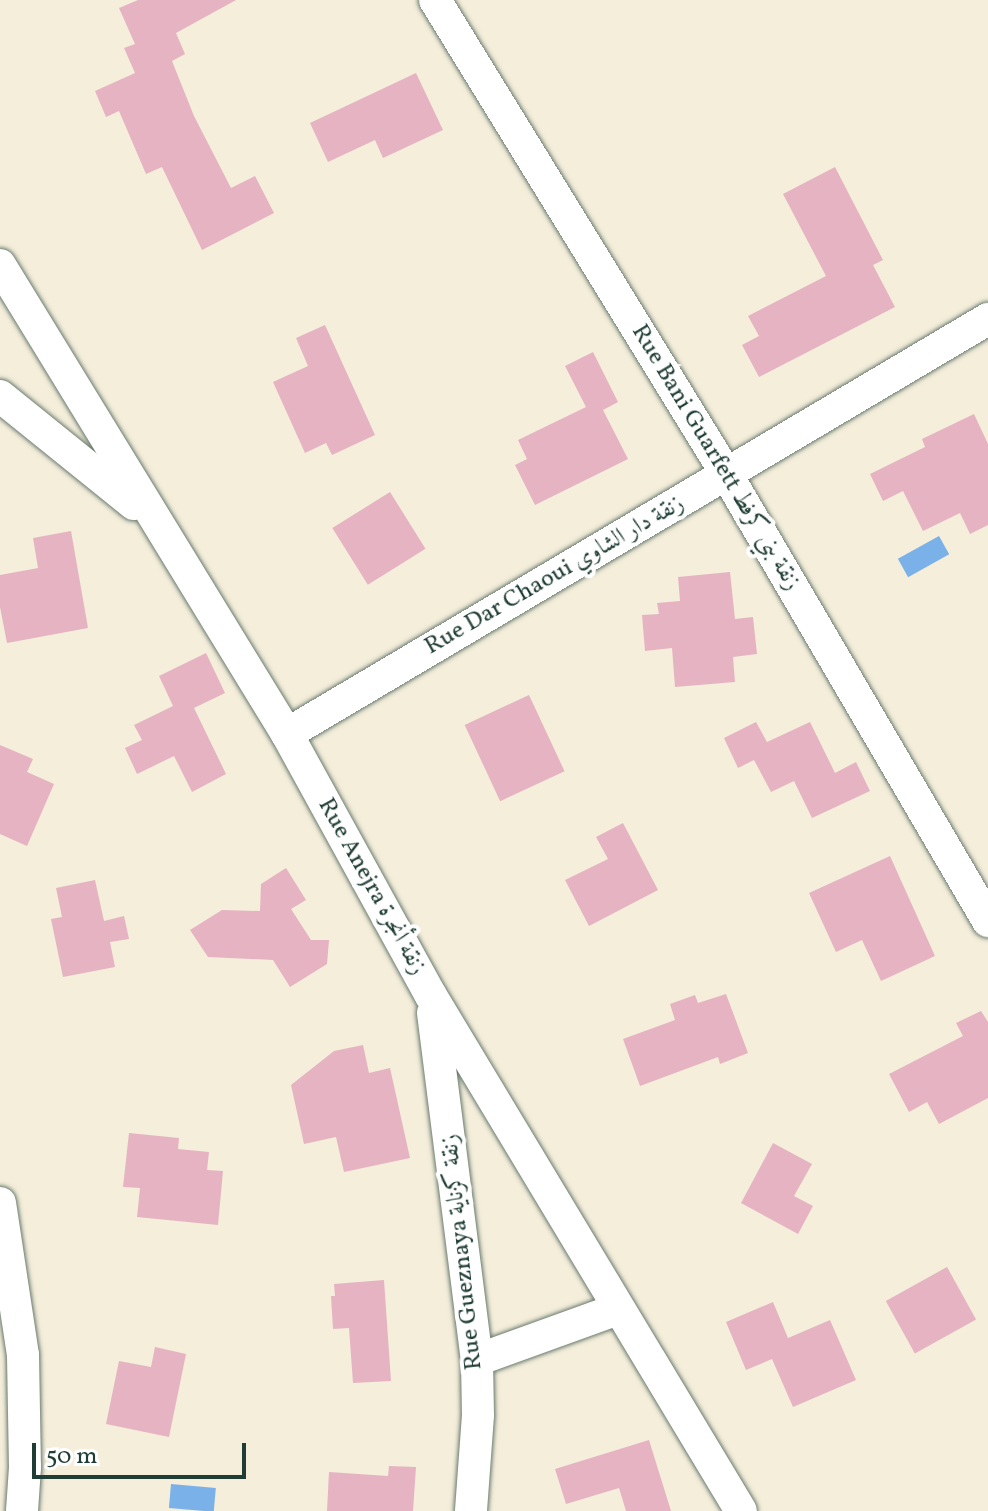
<!DOCTYPE html>
<html>
<head>
<meta charset="utf-8">
<style>
  body { margin:0 }
  #map { position:relative; width:988px; height:1511px; overflow:hidden; background:#f4eedb; font-family:Vollkorn,Amiri,serif }
  div>[style] { position:absolute }
  [style*='--x'] { left:calc(var(--x)*1px); top:calc(var(--y)*1px); width:calc(var(--w)*1px); rotate:calc(var(--a)*1deg) }
  .water>* { inset:0; background:#7bb1e9; transform-origin:0 0 }
  .building>* { inset:0; background:#e6b3c3; transform-origin:0 0 }
  .roads { filter:drop-shadow(0 0 2px #6a7b6e) drop-shadow(0 0 2px #6a7b6e) }
  .street>* { height:32px; margin:-16px; padding:0 16px; transform-origin:16px; border-radius:16px; background:#fff }
  span { translate:-50% -50%; white-space:nowrap; text-align:center; line-height:1.15; -webkit-text-stroke:8px #fff; paint-order:stroke }
  .street-label { font-size:24px; color:#1f3d34 }
  .scale { position:absolute; left:32px; top:1443px; width:214px; height:36px; box-sizing:border-box; border:4px solid #1f3d34; border-top:0; padding-left:10px; font-size:24px; line-height:28px; white-space:nowrap; color:#1f3d34; -webkit-text-stroke:6px #fff; paint-order:stroke }
</style>
</head>
<body>
<div id="map">
  <div class="water">
    <div style="left:939px;top:536px;width:21px;height:47px;rotate:61deg"></div>
    <div style="left:171px;top:1484px;width:45px;height:24px;rotate:5deg"></div>
  </div>
  <div class="building">
    <div style="clip-path:polygon(138px 0,236px 0,176px 33px,185px 54px,172px 61px,194px 116px,231px 188px,255px 176px,274px 213px,202px 250px,162px 167px,146px 174px,119px 111px,106px 117px,95px 91px,135px 73px,124px 48px,135px 44px,119px 8px)"></div>
    <div style="clip-path:polygon(416px 73px,443px 130px,383px 158px,375px 140px,328px 162px,310px 123px)"></div>
    <div style="clip-path:polygon(835px 167px,883px 260px,873px 265px,895px 307px,759px 377px,742px 345px,759px 336px,748px 316px,826px 276px,783px 194px)"></div>
    <div style="clip-path:polygon(325px 325px,375px 435px,332px 455px,326px 443px,305px 453px,273px 382px,308px 366px,296px 338px)"></div>
    <div style="clip-path:polygon(593px 352px,618px 402px,603px 410px,628px 459px,535px 505px,515px 465px,527px 459px,518px 440px,586px 407px,565px 366px)"></div>
    <div style="clip-path:polygon(974px 414px,988px 444px,988px 525px,970px 534px,960px 513px,923px 531px,903px 491px,883px 501px,870px 474px,925px 447px,922px 439px)"></div>
    <div style="left:390px;top:492px;width:67px;height:68px;rotate:58deg"></div>
    <div style="clip-path:polygon(71px 531px,88px 628px,7px 643px,0 607px,0 575px,38px 568px,33px 538px)"></div>
    <div style="clip-path:polygon(730px 572px,735px 619px,753px 617px,757px 654px,733px 657px,735px 682px,675px 687px,672px 648px,645px 651px,642px 615px,659px 614px,657px 603px,680px 601px,678px 577px)"></div>
    <div style="clip-path:polygon(206px 653px,225px 693px,194px 708px,226px 774px,192px 792px,174px 756px,137px 774px,125px 748px,142px 740px,134px 725px,173px 706px,159px 676px)"></div>
    <div style="left:529px;top:695px;width:84px;height:71px;rotate:65deg"></div>
    <div style="clip-path:polygon(756px 722px,767px 742px,810px 722px,835px 773px,856px 762px,870px 791px,812px 818px,794px 781px,771px 792px,754px 760px,738px 768px,724px 738px)"></div>
    <div style="clip-path:polygon(0 745px,33px 759px,27px 772px,54px 784px,27px 846px,0 834px)"></div>
    <div style="clip-path:polygon(623px 823px,658px 890px,589px 926px,565px 880px,608px 859px,596px 837px)"></div>
    <div style="clip-path:polygon(890px 856px,935px 956px,881px 981px,862px 940px,836px 952px,809px 893px)"></div>
    <div style="clip-path:polygon(286px 868px,306px 900px,291px 909px,311px 940px,329px 940px,327px 964px,290px 987px,273px 960px,208px 957px,190px 930px,222px 910px,260px 911px,261px 884px)"></div>
    <div style="clip-path:polygon(95px 880px,104px 921px,124px 916px,129px 939px,110px 942px,115px 967px,63px 977px,51px 919px,62px 917px,56px 888px)"></div>
    <div style="clip-path:polygon(726px 994px,748px 1053px,720px 1064px,718px 1057px,640px 1086px,623px 1039px,675px 1020px,670px 1004px,695px 995px,698px 1003px)"></div>
    <div style="clip-path:polygon(981px 1011px,988px 1022px,988px 1098px,939px 1124px,927px 1102px,909px 1112px,889px 1074px,963px 1036px,956px 1023px)"></div>
    <div style="clip-path:polygon(363px 1045px,369px 1073px,390px 1068px,410px 1158px,344px 1172px,336px 1137px,304px 1144px,291px 1085px,334px 1051px)"></div>
    <div style="clip-path:polygon(129px 1133px,179px 1138px,178px 1149px,209px 1152px,207px 1170px,223px 1171px,218px 1225px,137px 1217px,140px 1188px,123px 1187px)"></div>
    <div style="clip-path:polygon(773px 1143px,812px 1164px,794px 1196px,813px 1206px,798px 1234px,741px 1203px)"></div>
    <div style="left:947px;top:1267px;width:60px;height:70px;rotate:61deg"></div>
    <div style="clip-path:polygon(384px 1280px,391px 1381px,353px 1383px,349px 1328px,333px 1329px,331px 1296px,335px 1296px,334px 1284px)"></div>
    <div style="clip-path:polygon(773px 1302px,788px 1338px,830px 1320px,856px 1380px,793px 1407px,772px 1359px,746px 1370px,726px 1322px)"></div>
    <div style="clip-path:polygon(155px 1347px,186px 1354px,169px 1437px,106px 1424px,119px 1361px,151px 1367px)"></div>
    <div style="clip-path:polygon(649px 1440px,671px 1511px,626px 1511px,619px 1488px,566px 1504px,555px 1469px)"></div>
    <div style="clip-path:polygon(389px 1466px,416px 1467px,413px 1511px,327px 1511px,329px 1472px,388px 1476px)"></div>
  </div>
  <div class="roads">
    <div class="street">
      <div style="--x:435;--y:0;--w:558;--a:58.42"></div>
      <div style="--x:727;--y:475;--w:517;--a:59.66"></div>
      <div style="--x:0;--y:265;--w:550;--a:58.54"></div>
      <div style="--x:287;--y:734;--w:297;--a:61.2"></div>
      <div style="--x:430;--y:994;--w:603;--a:58.97"></div>
      <div style="--x:0;--y:396;--w:172;--a:38.9"></div>
      <div style="--x:287;--y:734;--w:815;--a:-30.63"></div>
      <div style="--x:433;--y:1013;--w:350;--a:82.8"></div>
      <div style="--x:477;--y:1360;--w:55;--a:89"></div>
      <div style="--x:478;--y:1415;--w:96;--a:94.2"></div>
      <div style="--x:0;--y:1203;--w:154;--a:81.4"></div>
      <div style="--x:23;--y:1355;--w:112;--a:89"></div>
      <div style="--x:25;--y:1467;--w:44;--a:93.9"></div>
      <div style="--x:477;--y:1360;--w:150;--a:-19.9"></div>
    </div>
  </div>
  <div class="street-label">
    <span style="left:715px;top:458px;rotate:59deg">Rue Bani Guarfett زنقة بني كرفط</span>
    <span style="left:555px;top:576px;rotate:-30deg">Rue Dar Chaoui زنقة دار الشاوي</span>
    <span style="left:371px;top:887px;rotate:61deg">Rue Anejra زنقة أنجرة</span>
    <span style="left:463px;top:1252px;rotate:-96deg">Rue Gueznaya زنقة كزناية</span>
  </div>
  <div class="scale">50 m</div>
</div>
</body>
</html>
